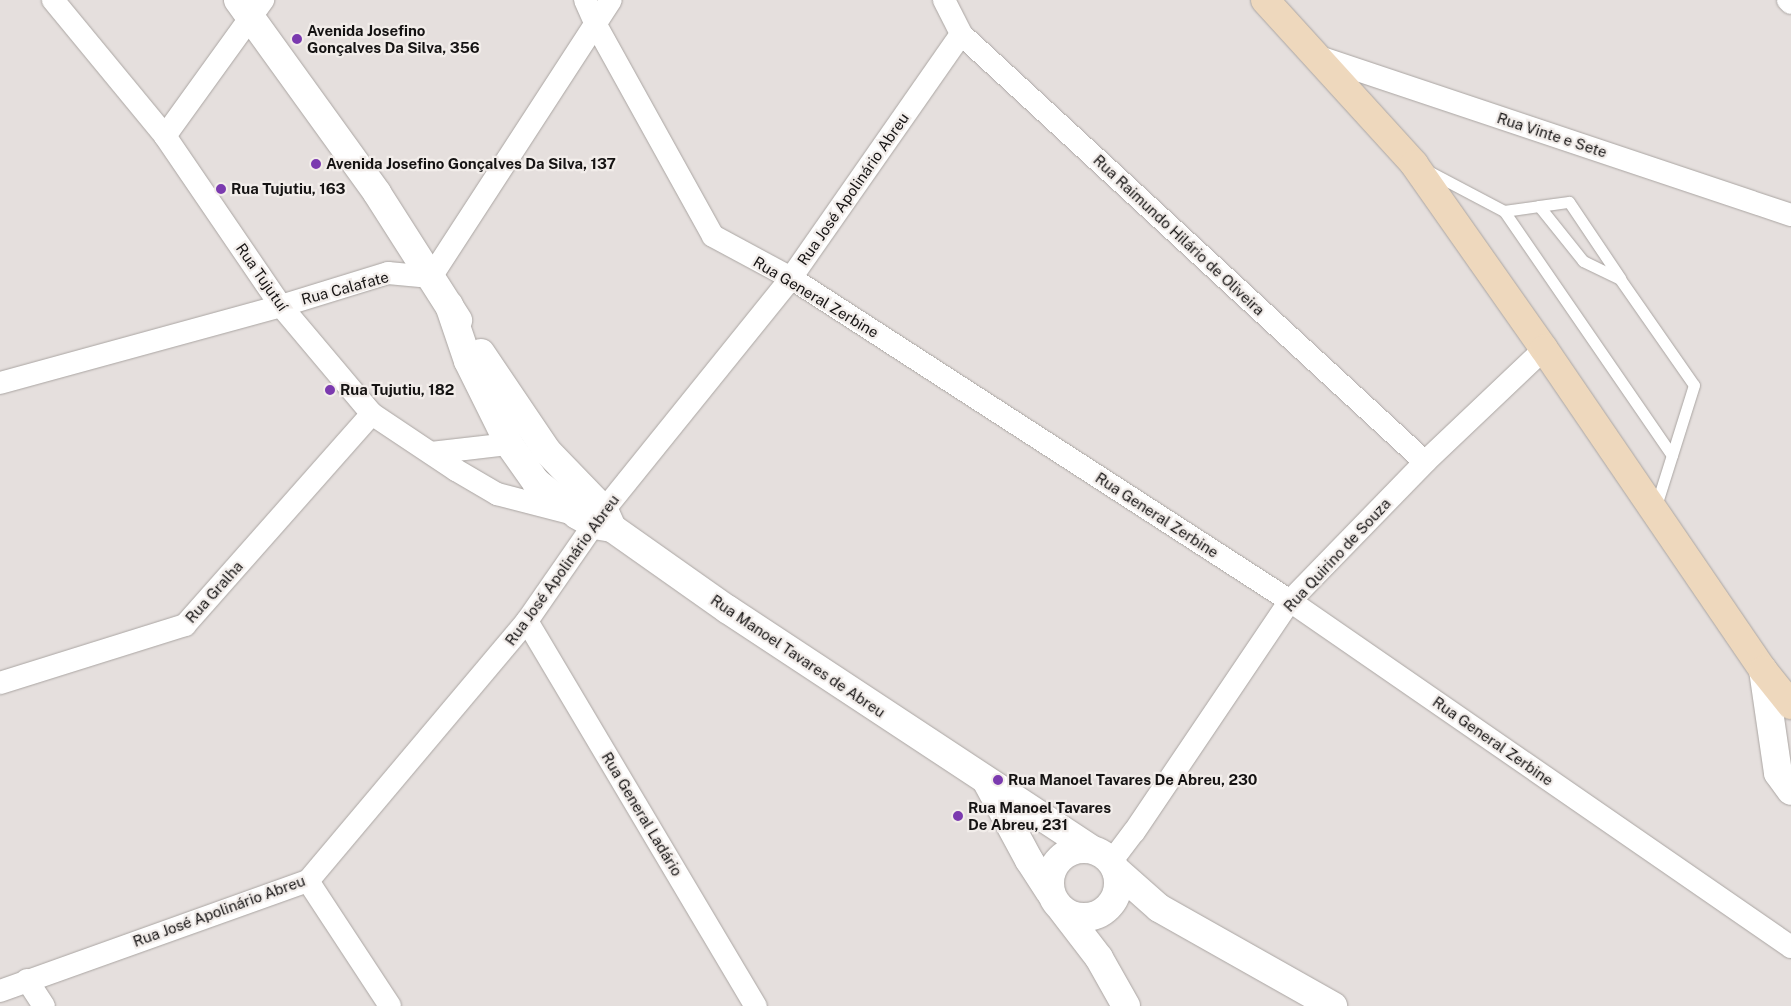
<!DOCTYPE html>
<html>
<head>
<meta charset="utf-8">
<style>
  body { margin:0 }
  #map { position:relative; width:1791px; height:1006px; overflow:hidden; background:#e5dfdd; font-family:"Public Sans",sans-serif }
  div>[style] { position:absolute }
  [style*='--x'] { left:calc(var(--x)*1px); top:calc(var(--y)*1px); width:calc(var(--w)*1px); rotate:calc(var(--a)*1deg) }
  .roads { filter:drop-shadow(0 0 1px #aaa5a2) drop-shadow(0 0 1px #aaa5a2) }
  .service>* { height:11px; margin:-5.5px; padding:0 5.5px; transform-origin:5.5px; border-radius:5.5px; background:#fff }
  .minor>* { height:22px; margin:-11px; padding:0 11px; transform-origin:11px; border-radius:11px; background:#fff }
  .tertiary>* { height:28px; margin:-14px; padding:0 14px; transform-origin:14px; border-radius:14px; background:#fff }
  .tertiary>.ring { margin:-14px; padding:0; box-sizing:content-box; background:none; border:28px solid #fff; border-radius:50% }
  .secondary>* { height:28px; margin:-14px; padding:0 14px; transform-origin:14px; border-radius:14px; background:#eed8bd }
  .dots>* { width:14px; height:14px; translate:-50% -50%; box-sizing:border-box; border:2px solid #f2edea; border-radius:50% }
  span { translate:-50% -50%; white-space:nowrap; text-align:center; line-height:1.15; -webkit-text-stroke:4.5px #f2edea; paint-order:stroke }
  .poi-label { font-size:15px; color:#151313; font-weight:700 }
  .left { translate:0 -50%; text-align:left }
  .street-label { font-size:15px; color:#151313 }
</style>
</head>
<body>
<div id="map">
  <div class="roads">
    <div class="service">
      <div style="--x:1428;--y:171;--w:86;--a:27.8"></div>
      <div style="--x:1504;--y:211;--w:296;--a:55.5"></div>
      <div style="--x:1672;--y:455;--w:57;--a:107.5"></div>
      <div style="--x:1539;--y:206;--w:30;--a:-8"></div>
      <div style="--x:1569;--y:202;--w:92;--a:56.1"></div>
      <div style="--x:1504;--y:211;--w:35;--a:-8"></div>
      <div style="--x:1539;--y:206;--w:70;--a:51.3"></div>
      <div style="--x:1583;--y:261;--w:41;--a:25.9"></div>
      <div style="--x:1620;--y:279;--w:129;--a:55.1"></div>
      <div style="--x:1694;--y:385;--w:73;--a:107.4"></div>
    </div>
    <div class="minor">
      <div style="--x:53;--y:0;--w:176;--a:50.5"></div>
      <div style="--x:165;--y:136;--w:206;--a:55.7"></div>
      <div style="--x:281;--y:306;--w:141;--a:49.9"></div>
      <div style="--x:372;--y:414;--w:101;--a:33.7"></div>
      <div style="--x:456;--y:470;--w:48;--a:30.3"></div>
      <div style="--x:497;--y:494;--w:80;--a:14.6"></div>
      <div style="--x:585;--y:0;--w:27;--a:66"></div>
      <div style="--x:596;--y:25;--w:241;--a:61"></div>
      <div style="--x:713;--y:236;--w:89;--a:28.3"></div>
      <div style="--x:791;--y:278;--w:594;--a:32.91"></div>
      <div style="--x:1290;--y:601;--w:609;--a:34.63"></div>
      <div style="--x:944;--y:0;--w:38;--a:63"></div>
      <div style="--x:961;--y:34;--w:631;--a:42.69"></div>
      <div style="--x:1788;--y:0;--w:4;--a:45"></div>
      <div style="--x:1313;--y:55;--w:504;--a:18.51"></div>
      <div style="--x:165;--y:136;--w:168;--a:-54.2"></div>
      <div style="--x:0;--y:383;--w:291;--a:-15.3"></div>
      <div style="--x:281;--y:306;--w:112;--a:-17.1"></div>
      <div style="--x:388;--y:273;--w:43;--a:5.3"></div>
      <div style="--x:431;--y:277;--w:330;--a:-57"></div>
      <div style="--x:431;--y:453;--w:79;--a:-6.6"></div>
      <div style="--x:527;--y:621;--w:448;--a:59.3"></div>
      <div style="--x:0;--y:683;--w:194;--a:-17.4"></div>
      <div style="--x:185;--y:625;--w:282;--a:-48.5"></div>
      <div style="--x:1111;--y:862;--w:38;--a:-53"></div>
      <div style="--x:1134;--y:832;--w:279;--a:-56"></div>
      <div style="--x:1290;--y:601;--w:194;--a:-45.8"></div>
      <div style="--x:1425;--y:462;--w:164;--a:-43.5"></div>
      <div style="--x:308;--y:881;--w:149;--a:56.7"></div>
      <div style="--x:27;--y:980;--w:31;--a:57"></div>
      <div style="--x:0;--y:991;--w:327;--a:-19.7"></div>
      <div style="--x:308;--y:881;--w:340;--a:-49.9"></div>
      <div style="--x:527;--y:621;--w:135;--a:-55.3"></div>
      <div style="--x:604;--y:510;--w:298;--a:-51.1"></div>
      <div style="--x:791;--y:278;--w:297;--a:-55.1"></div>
    </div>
    <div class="tertiary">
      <div style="--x:238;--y:0;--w:238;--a:54.2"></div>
      <div style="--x:377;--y:193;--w:151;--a:57.5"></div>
      <div style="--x:449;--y:305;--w:59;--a:71.3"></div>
      <div style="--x:468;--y:361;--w:93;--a:63.7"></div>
      <div style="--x:509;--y:444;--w:47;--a:54.6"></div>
      <div style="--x:536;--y:482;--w:53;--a:38.8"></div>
      <div style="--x:577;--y:515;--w:20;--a:30"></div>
      <div style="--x:594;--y:525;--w:18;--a:9"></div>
      <div style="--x:612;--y:528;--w:141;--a:35.2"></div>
      <div style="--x:727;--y:609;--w:436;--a:33.4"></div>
      <div style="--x:481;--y:353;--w:118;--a:56"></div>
      <div style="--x:547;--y:451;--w:82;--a:46"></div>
      <div style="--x:604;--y:510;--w:20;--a:66"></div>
      <div style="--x:1763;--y:670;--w:104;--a:81.7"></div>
      <div style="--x:1778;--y:773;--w:22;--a:54"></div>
      <div style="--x:987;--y:782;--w:89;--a:61.7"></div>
      <div style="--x:1029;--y:860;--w:38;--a:57"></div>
      <div class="ring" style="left:1050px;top:849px;width:40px;height:40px"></div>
      <div style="--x:1116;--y:870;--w:57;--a:41.5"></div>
      <div style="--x:1159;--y:908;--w:200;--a:29.4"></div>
      <div style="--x:1063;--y:911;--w:59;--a:52.5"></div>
      <div style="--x:1099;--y:958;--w:55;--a:60.6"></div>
    </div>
    <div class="secondary">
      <div style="--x:1265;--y:0;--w:222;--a:47.7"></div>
      <div style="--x:1414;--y:164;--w:226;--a:54.9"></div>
      <div style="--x:1544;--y:349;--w:389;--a:55.7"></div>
      <div style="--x:1763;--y:670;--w:45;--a:51.3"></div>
    </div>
  </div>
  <div class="dots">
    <div style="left:297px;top:39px;background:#7b3aaf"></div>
    <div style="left:316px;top:164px;background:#7b3aaf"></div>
    <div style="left:221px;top:189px;background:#7b3aaf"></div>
    <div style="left:330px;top:390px;background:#7b3aaf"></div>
    <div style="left:998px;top:780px;background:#7b3aaf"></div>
    <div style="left:958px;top:816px;background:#7b3aaf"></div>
  </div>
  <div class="poi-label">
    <span class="left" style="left:307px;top:39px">Avenida Josefino<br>Gonçalves Da Silva, 356</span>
    <span class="left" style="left:326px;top:164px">Avenida Josefino Gonçalves Da Silva, 137</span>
    <span class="left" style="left:231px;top:189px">Rua Tujutiu, 163</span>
    <span class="left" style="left:340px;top:390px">Rua Tujutiu, 182</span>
    <span class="left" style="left:1008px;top:780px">Rua Manoel Tavares De Abreu, 230</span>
    <span class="left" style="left:968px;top:816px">Rua Manoel Tavares<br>De Abreu, 231</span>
  </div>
  <div class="street-label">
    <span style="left:1552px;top:135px;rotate:18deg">Rua Vinte e Sete</span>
    <span style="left:853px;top:189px;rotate:-55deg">Rua José Apolinário Abreu</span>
    <span style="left:1179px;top:235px;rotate:43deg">Rua Raimundo Hilário de Oliveira</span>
    <span style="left:262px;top:277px;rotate:55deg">Rua Tujutuí</span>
    <span style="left:345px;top:288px;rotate:-15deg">Rua Calafate</span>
    <span style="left:816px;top:297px;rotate:31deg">Rua General Zerbine</span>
    <span style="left:1157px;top:515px;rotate:33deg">Rua General Zerbine</span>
    <span style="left:1337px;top:555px;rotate:-47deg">Rua Quirino de Souza</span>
    <span style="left:562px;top:570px;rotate:-54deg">Rua José Apolinário Abreu</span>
    <span style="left:214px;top:592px;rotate:-48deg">Rua Gralha</span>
    <span style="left:798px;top:656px;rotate:34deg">Rua Manoel Tavares de Abreu</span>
    <span style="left:1493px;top:741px;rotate:35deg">Rua General Zerbine</span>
    <span style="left:642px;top:814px;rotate:59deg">Rua General Ladário</span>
    <span style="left:219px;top:911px;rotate:-20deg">Rua José Apolinário Abreu</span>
  </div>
</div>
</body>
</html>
